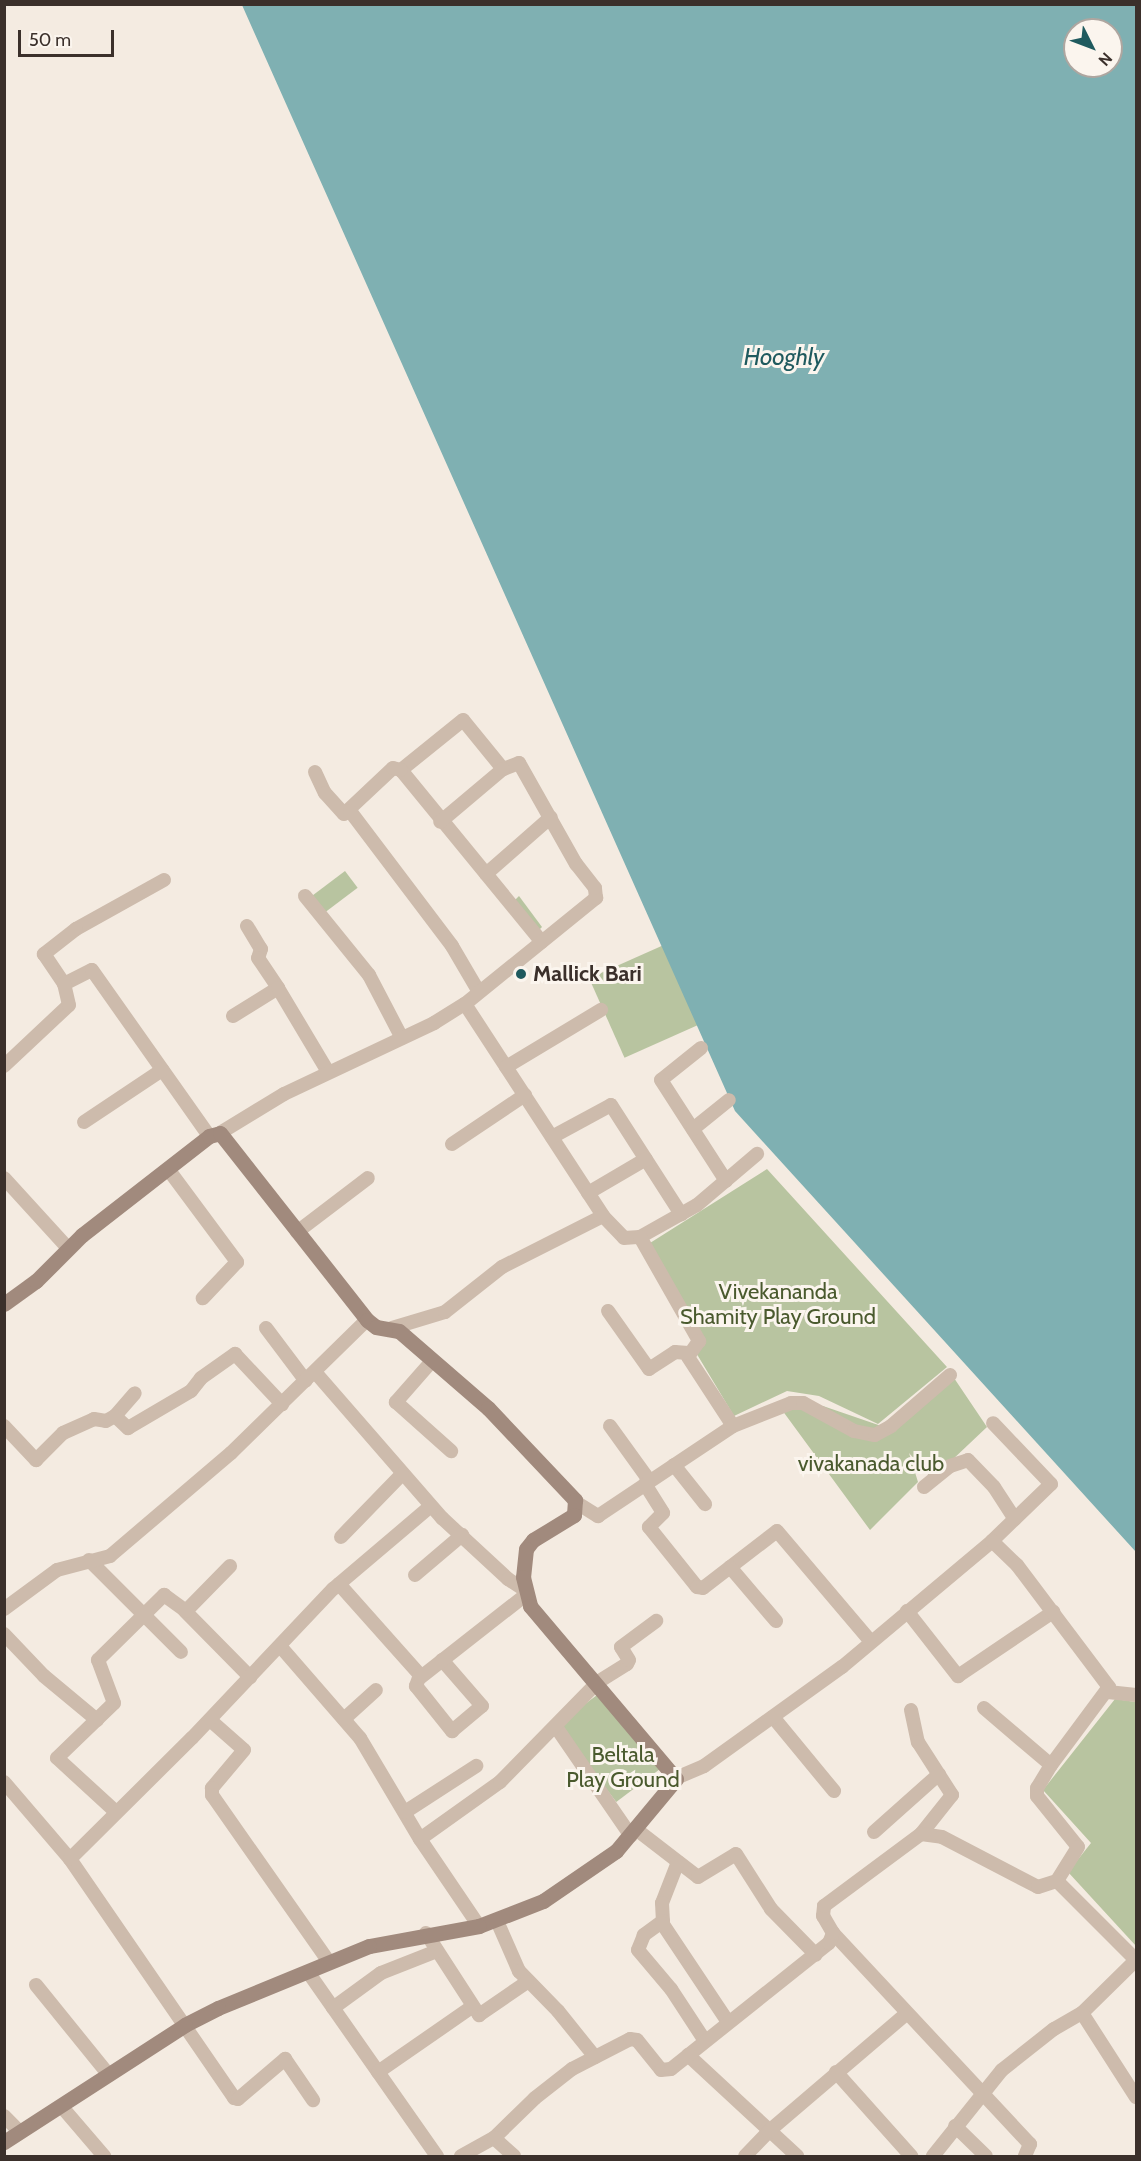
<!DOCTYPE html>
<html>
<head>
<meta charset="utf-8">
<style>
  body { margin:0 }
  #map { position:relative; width:1141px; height:2161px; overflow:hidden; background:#f4ebe1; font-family:Cabin,sans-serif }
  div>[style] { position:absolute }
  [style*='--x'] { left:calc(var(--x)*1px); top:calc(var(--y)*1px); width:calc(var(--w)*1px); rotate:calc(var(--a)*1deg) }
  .green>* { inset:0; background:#b8c4a0; transform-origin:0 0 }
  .water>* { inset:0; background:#7fb0b2 }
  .street>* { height:14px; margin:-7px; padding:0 7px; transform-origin:7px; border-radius:7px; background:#cdbbac }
  .secondary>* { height:15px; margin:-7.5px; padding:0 7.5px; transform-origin:7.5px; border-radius:7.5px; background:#a18a7d }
  .dots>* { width:16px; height:16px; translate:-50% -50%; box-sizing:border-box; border:3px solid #fbf5ee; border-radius:50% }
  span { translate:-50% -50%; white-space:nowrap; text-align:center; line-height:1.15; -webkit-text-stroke:6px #fbf5ee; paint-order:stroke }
  .poi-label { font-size:22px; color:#3b302b; font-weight:700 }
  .left { translate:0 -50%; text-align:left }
  .park-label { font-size:22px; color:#4a5a2e }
  .water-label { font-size:24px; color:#1f5a5e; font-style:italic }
  .frame { position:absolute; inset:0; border:6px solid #3b302b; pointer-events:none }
  .north { position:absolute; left:1063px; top:18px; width:60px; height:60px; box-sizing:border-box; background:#fbf5ee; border:2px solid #aea6a0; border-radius:50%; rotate:132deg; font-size:16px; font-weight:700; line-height:24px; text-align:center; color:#3b302b }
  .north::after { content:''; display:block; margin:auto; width:21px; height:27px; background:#1f5a5e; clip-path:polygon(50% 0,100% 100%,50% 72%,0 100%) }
  .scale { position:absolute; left:18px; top:30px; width:96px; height:27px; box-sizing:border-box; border:3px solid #3b302b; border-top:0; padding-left:8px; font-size:18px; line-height:21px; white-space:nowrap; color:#3b302b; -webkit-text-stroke:4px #fbf5ee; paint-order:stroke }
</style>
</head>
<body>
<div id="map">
  <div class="green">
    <div style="left:345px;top:871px;width:21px;height:44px;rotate:53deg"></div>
    <div style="clip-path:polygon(519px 896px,542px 927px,536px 933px,512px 903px)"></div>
    <div style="left:675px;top:940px;width:87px;height:94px;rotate:66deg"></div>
    <div style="clip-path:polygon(767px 1169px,947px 1367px,878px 1424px,819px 1396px,787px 1391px,734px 1416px,695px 1351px,705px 1343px,650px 1243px)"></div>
    <div style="clip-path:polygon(954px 1378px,987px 1427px,932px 1479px,909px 1453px,918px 1482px,870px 1530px,782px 1410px,823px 1406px,893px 1430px)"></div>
    <div style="left:601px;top:1692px;width:97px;height:54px;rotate:53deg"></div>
    <div style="clip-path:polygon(1115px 1699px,1136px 1702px,1136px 1946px,1068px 1872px,1091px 1843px,1043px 1790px)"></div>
  </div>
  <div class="water">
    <div style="clip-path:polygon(evenodd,242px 5px,1136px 5px,1136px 1552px,735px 1111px,242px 5px,1075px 30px,1111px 30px,1111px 66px,1075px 66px,1075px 30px)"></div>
  </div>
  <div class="street">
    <div style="--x:503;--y:769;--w:63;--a:-129.2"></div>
    <div style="--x:463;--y:720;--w:80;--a:141.1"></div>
    <div style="--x:401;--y:770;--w:222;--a:50.7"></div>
    <div style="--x:315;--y:772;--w:23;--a:65"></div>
    <div style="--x:325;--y:793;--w:28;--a:48"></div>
    <div style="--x:344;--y:814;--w:67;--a:-43.2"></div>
    <div style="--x:393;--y:768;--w:8;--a:14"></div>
    <div style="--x:350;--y:811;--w:169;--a:52.9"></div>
    <div style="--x:452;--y:946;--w:53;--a:59.6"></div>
    <div style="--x:486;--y:874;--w:86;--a:-41.2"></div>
    <div style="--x:164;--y:880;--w:101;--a:150.9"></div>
    <div style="--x:76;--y:929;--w:41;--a:142"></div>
    <div style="--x:44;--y:954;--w:36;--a:56"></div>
    <div style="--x:64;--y:984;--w:31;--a:-27"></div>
    <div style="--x:92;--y:970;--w:203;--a:54.8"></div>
    <div style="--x:305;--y:896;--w:102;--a:51"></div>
    <div style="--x:369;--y:975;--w:71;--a:62.4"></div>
    <div style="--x:247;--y:926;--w:27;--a:59"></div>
    <div style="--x:261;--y:949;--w:9;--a:108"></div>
    <div style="--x:258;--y:958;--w:36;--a:56"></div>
    <div style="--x:465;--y:1004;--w:253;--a:56.9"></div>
    <div style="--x:603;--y:1216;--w:30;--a:46"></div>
    <div style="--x:624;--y:1238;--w:16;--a:-4"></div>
    <div style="--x:640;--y:1237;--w:65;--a:-29.3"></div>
    <div style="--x:697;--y:1205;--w:79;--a:-40.4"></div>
    <div style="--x:233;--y:1016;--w:53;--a:-31.9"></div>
    <div style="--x:278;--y:988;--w:98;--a:59.2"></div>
    <div style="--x:701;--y:1048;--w:51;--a:141.3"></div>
    <div style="--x:661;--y:1080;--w:120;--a:57.2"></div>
    <div style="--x:4;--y:1066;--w:89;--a:-43.2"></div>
    <div style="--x:69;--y:1005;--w:22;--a:-103"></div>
    <div style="--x:506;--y:1067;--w:111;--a:-31"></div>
    <div style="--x:84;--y:1122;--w:94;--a:-33.7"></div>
    <div style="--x:693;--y:1129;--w:46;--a:-38.9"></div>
    <div style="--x:220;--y:1133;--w:75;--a:-31.4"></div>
    <div style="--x:284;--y:1094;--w:166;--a:-25.3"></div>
    <div style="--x:434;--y:1023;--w:36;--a:-32"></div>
    <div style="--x:465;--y:1004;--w:169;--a:-39"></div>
    <div style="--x:596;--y:898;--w:10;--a:-96"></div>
    <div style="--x:595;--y:888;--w:31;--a:-128"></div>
    <div style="--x:576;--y:864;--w:116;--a:-119.4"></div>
    <div style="--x:519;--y:763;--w:17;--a:159"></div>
    <div style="--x:503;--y:769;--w:82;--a:139.9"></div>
    <div style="--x:552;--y:1137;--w:67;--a:-28.5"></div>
    <div style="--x:611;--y:1105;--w:130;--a:57.3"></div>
    <div style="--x:452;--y:1144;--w:88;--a:-33.9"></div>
    <div style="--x:168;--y:1169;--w:116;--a:53.4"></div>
    <div style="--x:237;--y:1262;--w:50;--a:133.4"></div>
    <div style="--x:4;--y:1178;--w:93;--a:47.6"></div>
    <div style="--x:588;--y:1193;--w:67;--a:-30.4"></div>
    <div style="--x:297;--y:1232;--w:89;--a:-37.3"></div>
    <div style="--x:640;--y:1237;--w:120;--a:60.4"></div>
    <div style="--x:699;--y:1341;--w:19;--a:125"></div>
    <div style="--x:688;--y:1357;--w:82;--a:56.9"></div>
    <div style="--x:608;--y:1311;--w:71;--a:54.7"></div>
    <div style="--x:649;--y:1369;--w:31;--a:-33"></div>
    <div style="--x:675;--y:1352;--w:13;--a:4"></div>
    <div style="--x:266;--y:1328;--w:66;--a:53"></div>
    <div style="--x:392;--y:1328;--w:55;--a:-16.8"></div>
    <div style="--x:445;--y:1312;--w:73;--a:-38.3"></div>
    <div style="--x:502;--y:1267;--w:113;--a:-26.8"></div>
    <div style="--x:432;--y:1361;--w:55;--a:131.3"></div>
    <div style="--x:396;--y:1402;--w:74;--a:41.7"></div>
    <div style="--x:315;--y:1372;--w:194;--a:49"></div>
    <div style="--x:442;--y:1518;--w:90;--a:42.7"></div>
    <div style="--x:508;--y:1579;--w:20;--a:33"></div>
    <div style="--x:115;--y:1416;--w:30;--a:-49"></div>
    <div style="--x:4;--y:1426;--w:47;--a:46.7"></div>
    <div style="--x:36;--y:1460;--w:38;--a:-45"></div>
    <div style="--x:63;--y:1433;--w:34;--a:-24"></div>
    <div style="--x:94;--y:1419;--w:12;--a:9"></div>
    <div style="--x:106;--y:1421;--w:10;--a:-29"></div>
    <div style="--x:115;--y:1416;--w:18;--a:43"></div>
    <div style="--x:128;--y:1428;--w:73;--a:-30.4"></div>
    <div style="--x:191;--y:1391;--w:16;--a:-52"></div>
    <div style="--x:201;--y:1378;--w:42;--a:-35.2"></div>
    <div style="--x:235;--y:1354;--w:69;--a:46.8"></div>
    <div style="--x:610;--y:1426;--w:67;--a:54.2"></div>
    <div style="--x:674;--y:1465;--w:50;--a:51.5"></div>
    <div style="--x:645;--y:1484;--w:34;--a:58"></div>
    <div style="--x:663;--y:1513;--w:20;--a:135"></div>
    <div style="--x:649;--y:1527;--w:77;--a:51.3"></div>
    <div style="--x:697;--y:1587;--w:6;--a:9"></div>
    <div style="--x:703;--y:1588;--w:93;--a:-37.6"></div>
    <div style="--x:777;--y:1531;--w:145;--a:49.7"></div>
    <div style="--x:924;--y:1487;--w:33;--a:-39"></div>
    <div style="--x:950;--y:1466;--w:19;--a:-18"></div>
    <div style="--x:968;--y:1460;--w:37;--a:46"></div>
    <div style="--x:994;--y:1487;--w:38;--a:57"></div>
    <div style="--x:577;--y:1503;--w:25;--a:32"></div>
    <div style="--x:598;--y:1516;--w:162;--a:-33.7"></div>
    <div style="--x:733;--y:1426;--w:62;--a:-21.6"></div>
    <div style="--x:791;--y:1403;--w:12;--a:0"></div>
    <div style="--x:803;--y:1403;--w:58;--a:28.8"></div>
    <div style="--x:854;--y:1431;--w:21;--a:11"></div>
    <div style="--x:875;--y:1435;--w:18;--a:-29"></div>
    <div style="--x:891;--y:1426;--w:78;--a:-40.8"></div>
    <div style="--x:341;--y:1537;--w:88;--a:-45.9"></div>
    <div style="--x:992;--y:1541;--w:82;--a:-44"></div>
    <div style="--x:1051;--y:1484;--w:84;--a:-133.6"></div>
    <div style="--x:89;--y:1560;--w:130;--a:45"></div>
    <div style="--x:730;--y:1567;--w:71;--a:49.6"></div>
    <div style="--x:415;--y:1575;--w:62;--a:-40.4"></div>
    <div style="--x:339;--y:1584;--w:122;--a:48.3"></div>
    <div style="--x:420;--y:1675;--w:12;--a:110"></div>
    <div style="--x:416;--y:1686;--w:58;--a:51.3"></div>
    <div style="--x:452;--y:1731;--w:39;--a:-40"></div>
    <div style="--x:482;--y:1706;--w:61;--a:-131"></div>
    <div style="--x:4;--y:1609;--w:66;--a:-36.3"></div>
    <div style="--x:57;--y:1570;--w:55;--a:-14.8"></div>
    <div style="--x:110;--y:1556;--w:159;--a:-40.4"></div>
    <div style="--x:231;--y:1453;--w:190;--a:-44.4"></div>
    <div style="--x:185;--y:1611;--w:93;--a:45.4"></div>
    <div style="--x:907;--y:1611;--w:83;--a:51.9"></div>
    <div style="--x:958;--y:1676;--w:115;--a:-34"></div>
    <div style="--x:4;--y:1634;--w:58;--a:46.4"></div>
    <div style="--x:44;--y:1676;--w:69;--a:39.7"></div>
    <div style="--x:280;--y:1646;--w:122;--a:49"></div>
    <div style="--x:360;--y:1738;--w:117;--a:59.3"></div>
    <div style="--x:420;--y:1839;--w:105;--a:55.9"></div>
    <div style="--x:421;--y:1677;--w:135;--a:-38.1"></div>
    <div style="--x:1108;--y:1692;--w:28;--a:6"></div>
    <div style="--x:984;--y:1708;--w:88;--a:40.4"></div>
    <div style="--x:911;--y:1710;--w:33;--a:78"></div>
    <div style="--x:918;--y:1742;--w:63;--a:57.3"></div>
    <div style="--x:952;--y:1795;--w:50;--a:128.5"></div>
    <div style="--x:773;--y:1717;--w:96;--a:50.5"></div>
    <div style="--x:344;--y:1719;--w:43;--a:-42.2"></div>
    <div style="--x:210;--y:1720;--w:45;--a:41.4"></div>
    <div style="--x:244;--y:1750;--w:50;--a:130.1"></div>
    <div style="--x:212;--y:1788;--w:7;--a:90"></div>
    <div style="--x:212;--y:1795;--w:204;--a:55"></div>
    <div style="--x:556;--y:1727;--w:132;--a:55.5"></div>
    <div style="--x:676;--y:1778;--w:30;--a:-23"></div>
    <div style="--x:704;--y:1766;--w:170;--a:-35.7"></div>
    <div style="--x:842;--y:1667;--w:196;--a:-40"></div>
    <div style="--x:992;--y:1541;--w:35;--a:44"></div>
    <div style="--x:1017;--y:1565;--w:153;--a:53"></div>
    <div style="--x:1109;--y:1687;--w:97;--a:126.6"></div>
    <div style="--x:1051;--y:1765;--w:27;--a:121"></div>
    <div style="--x:1037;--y:1788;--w:8;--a:90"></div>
    <div style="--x:1037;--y:1796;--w:65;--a:51.2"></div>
    <div style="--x:1078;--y:1847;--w:40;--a:122"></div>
    <div style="--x:1057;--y:1881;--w:112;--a:45"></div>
    <div style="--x:4;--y:1782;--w:101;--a:49.4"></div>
    <div style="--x:70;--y:1859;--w:290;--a:55.5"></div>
    <div style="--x:234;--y:2098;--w:4;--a:14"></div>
    <div style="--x:238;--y:2099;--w:62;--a:-40.4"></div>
    <div style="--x:285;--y:2059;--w:50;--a:55.7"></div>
    <div style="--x:116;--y:1812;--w:80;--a:-137.5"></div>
    <div style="--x:57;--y:1758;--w:79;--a:-44"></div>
    <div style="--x:114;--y:1703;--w:46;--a:-110.4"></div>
    <div style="--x:98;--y:1660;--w:93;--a:-44.6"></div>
    <div style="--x:164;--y:1595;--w:27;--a:36"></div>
    <div style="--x:186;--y:1611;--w:63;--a:-45.6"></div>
    <div style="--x:405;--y:1812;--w:85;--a:-32.9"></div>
    <div style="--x:637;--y:1830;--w:77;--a:37.6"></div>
    <div style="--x:698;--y:1877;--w:44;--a:-31.2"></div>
    <div style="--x:736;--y:1854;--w:65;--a:57.5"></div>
    <div style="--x:771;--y:1909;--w:64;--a:45.6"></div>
    <div style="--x:874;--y:1832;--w:87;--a:-41.7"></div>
    <div style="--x:420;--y:1839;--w:98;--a:-35.5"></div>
    <div style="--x:500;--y:1782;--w:140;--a:-45.6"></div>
    <div style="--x:598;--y:1682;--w:34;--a:-32"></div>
    <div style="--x:627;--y:1664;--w:4;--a:-63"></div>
    <div style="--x:629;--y:1660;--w:15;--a:-122"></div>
    <div style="--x:621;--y:1647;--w:44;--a:-36.6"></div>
    <div style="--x:70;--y:1859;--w:172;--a:-44.8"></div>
    <div style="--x:192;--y:1738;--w:205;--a:-46.6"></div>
    <div style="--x:333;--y:1589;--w:128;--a:-40.3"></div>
    <div style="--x:678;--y:1862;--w:44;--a:111.3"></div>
    <div style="--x:662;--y:1903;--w:18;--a:87"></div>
    <div style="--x:663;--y:1921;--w:24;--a:144"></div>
    <div style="--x:644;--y:1935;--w:16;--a:112"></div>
    <div style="--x:638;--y:1950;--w:51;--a:49.8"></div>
    <div style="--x:671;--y:1989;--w:62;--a:56.8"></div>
    <div style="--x:497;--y:1921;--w:55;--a:66.3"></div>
    <div style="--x:519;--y:1971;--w:56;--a:45.7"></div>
    <div style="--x:558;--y:2011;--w:59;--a:51.2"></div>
    <div style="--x:662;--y:1923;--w:119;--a:56.3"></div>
    <div style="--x:426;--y:1933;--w:98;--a:57.1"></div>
    <div style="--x:479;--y:2015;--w:58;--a:-34.5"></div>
    <div style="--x:833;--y:1933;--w:289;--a:47"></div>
    <div style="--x:1030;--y:2144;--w:13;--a:113"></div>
    <div style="--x:1136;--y:1960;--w:76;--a:135.5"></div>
    <div style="--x:1082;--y:2013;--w:100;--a:57.3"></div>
    <div style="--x:308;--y:1972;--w:225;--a:55"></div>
    <div style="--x:36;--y:1985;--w:116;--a:51"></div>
    <div style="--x:333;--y:2008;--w:59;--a:-36.1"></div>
    <div style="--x:381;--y:1973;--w:60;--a:-21.4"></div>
    <div style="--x:688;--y:2055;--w:149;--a:42.8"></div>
    <div style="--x:378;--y:2072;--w:114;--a:-34.7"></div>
    <div style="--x:836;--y:2072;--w:113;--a:48.2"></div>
    <div style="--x:62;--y:2107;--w:65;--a:49.4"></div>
    <div style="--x:4;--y:2116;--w:21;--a:45"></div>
    <div style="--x:955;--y:2126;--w:43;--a:44.1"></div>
    <div style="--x:494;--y:2138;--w:57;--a:-44.3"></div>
    <div style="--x:535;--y:2098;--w:47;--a:-38.1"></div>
    <div style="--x:572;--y:2069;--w:65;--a:-27.3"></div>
    <div style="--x:630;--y:2039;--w:7;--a:8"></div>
    <div style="--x:637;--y:2040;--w:38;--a:51"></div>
    <div style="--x:661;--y:2070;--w:10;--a:-6"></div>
    <div style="--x:671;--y:2069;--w:202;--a:-38.6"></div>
    <div style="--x:829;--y:1943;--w:11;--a:-68"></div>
    <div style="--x:833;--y:1933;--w:20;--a:-120"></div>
    <div style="--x:823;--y:1916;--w:10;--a:-84"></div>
    <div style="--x:824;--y:1906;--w:121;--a:-36.6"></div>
    <div style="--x:921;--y:1834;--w:21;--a:8"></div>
    <div style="--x:942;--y:1837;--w:108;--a:27.5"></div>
    <div style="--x:1038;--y:1887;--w:20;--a:-18"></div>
    <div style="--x:461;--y:2156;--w:38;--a:-29"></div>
    <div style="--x:494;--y:2138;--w:27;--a:42"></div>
    <div style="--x:745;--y:2156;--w:35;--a:-46"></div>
    <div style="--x:769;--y:2131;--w:180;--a:-40.5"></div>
    <div style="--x:933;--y:2156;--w:110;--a:-51.3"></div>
    <div style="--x:1002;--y:2070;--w:66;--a:-38.3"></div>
    <div style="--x:1054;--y:2029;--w:32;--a:-30"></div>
  </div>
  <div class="secondary">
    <div style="--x:4;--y:1304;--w:39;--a:-36"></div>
    <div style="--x:36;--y:1281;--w:65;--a:-45"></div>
    <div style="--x:82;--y:1235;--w:161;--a:-37.9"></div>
    <div style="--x:209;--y:1136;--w:11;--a:-15"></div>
    <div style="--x:220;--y:1133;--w:238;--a:51.8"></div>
    <div style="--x:367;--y:1320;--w:11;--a:38"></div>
    <div style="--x:376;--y:1327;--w:23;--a:10"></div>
    <div style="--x:399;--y:1331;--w:118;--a:40.9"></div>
    <div style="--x:488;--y:1408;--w:127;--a:46.6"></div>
    <div style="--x:575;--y:1500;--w:15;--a:94"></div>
    <div style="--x:574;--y:1515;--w:48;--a:148.6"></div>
    <div style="--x:533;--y:1540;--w:11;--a:128"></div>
    <div style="--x:526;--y:1549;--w:28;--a:96"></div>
    <div style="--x:523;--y:1577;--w:30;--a:76"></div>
    <div style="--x:530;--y:1606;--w:226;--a:49.8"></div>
    <div style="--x:676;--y:1779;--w:94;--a:129.8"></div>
    <div style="--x:616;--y:1851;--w:88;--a:145.6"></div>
    <div style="--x:543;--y:1901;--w:69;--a:158.7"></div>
    <div style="--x:479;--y:1926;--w:112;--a:169.7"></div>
    <div style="--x:369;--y:1946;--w:163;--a:157.7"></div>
    <div style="--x:218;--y:2008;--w:37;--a:153"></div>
    <div style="--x:185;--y:2025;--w:216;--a:147.1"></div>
  </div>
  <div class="dots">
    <div style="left:521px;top:974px;background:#1f5a5e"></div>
  </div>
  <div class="poi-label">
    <span class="left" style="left:533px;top:974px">Mallick Bari</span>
  </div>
  <div class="park-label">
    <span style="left:778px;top:1304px">Vivekananda<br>Shamity Play Ground</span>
    <span style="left:871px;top:1464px">vivakanada club</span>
    <span style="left:623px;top:1767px">Beltala<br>Play Ground</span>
  </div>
  <div class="water-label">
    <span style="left:784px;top:357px">Hooghly</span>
  </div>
  <div class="frame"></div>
  <div class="north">N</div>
  <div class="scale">50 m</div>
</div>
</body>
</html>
